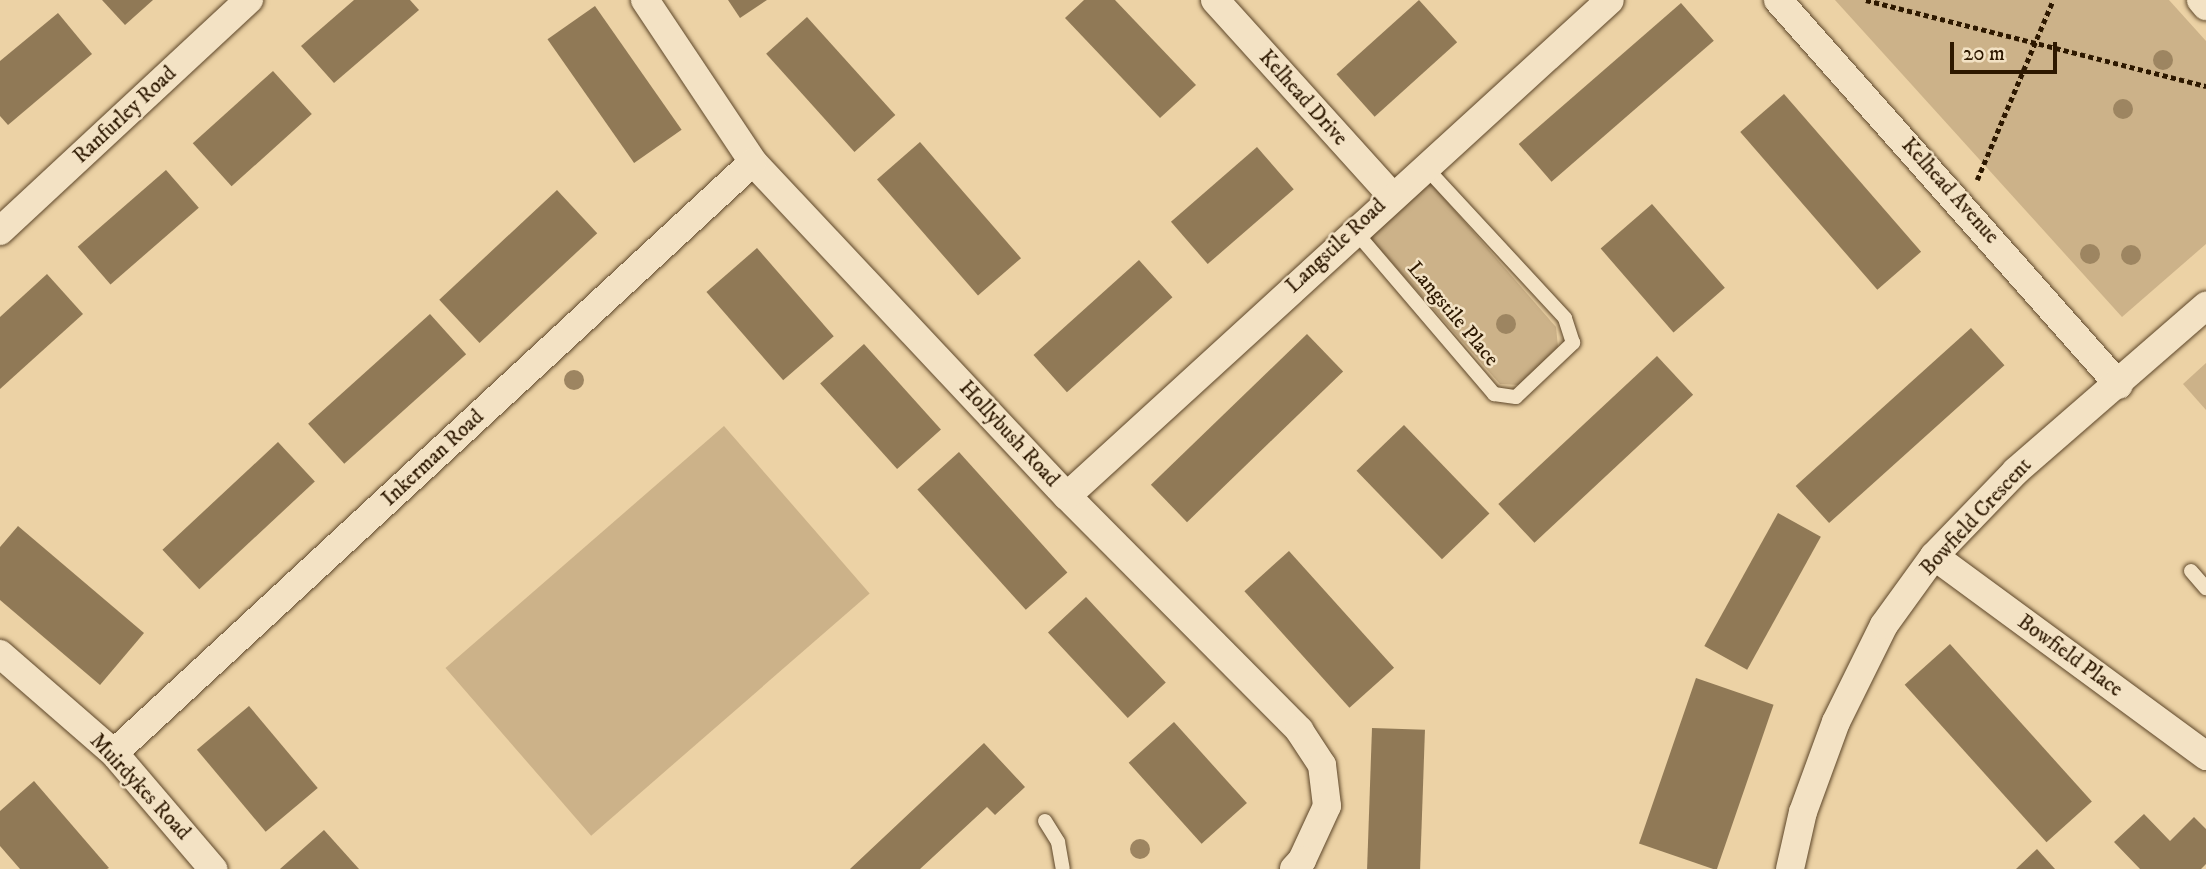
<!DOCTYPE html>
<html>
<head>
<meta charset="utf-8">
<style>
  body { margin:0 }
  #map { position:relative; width:2206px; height:869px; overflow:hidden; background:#ecd2a5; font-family:"IM FELL DW Pica",serif }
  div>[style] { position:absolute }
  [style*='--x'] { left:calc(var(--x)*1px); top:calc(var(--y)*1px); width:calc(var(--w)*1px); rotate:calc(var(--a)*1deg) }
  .green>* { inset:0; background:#ccb289; transform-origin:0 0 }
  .building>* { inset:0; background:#907956; transform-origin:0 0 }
  .path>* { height:4.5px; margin-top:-2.25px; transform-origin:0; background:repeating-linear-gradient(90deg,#2d1800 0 5px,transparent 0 8.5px) }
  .roads { filter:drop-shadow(0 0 2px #5d4629) drop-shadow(0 0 2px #5d4629) }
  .service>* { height:14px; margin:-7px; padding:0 7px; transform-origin:7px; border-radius:7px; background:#f3e2c4 }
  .minor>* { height:28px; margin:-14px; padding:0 14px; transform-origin:14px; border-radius:14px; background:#f3e2c4 }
  .trees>* { width:20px; height:20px; margin:-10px; border-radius:50%; background:#9d8561 }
  span { translate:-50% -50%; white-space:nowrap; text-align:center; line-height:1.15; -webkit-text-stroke:5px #f3e2c4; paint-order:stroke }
  .street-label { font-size:21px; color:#2d1800 }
  .scale { position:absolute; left:1950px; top:42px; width:107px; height:32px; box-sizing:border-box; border:4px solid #2d1800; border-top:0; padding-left:9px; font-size:21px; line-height:24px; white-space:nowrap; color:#2d1800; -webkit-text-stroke:5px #f3e2c4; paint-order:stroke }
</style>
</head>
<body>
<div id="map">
  <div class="green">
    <div style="clip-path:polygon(1835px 0,2169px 0,2206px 41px,2206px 244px,2122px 317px)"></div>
    <div style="clip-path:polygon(1430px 182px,1556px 327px,1558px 347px,1519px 385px,1500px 384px,1370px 238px)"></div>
    <div style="clip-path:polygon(2206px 363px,2206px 410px,2183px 384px)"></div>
    <div style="left:724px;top:426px;width:222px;height:369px;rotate:49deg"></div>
  </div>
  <div class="building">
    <div style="clip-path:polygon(102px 0,153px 0,125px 25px)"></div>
    <div style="clip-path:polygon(354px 0,410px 0,419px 10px,334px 83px,301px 46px)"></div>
    <div style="clip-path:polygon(728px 0,767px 0,740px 18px)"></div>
    <div style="clip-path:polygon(1084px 0,1115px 0,1196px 85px,1160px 118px,1065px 18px)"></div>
    <div style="left:1419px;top:0;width:57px;height:111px;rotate:48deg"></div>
    <div style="left:1681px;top:3px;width:50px;height:215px;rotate:49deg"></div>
    <div style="left:595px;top:6px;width:151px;height:58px;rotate:55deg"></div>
    <div style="clip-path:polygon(58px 13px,92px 54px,8px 125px,0 116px,0 61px)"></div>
    <div style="left:807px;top:17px;width:132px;height:55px;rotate:48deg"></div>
    <div style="left:273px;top:71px;width:58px;height:108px;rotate:48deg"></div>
    <div style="left:1784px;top:94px;width:209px;height:58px;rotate:49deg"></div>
    <div style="left:920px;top:142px;width:154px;height:57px;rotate:49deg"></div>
    <div style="left:1257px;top:147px;width:56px;height:114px;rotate:49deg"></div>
    <div style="left:166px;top:170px;width:50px;height:117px;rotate:49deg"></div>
    <div style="left:557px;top:190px;width:59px;height:161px;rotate:47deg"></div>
    <div style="left:1652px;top:204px;width:111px;height:68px;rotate:49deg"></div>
    <div style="left:757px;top:248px;width:117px;height:67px;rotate:49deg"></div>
    <div style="left:1139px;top:260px;width:50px;height:142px;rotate:48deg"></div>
    <div style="clip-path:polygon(47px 274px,83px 314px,0 389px,0 317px)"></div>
    <div style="left:430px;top:314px;width:54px;height:164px;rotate:48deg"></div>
    <div style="left:1971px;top:328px;width:50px;height:236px;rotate:48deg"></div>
    <div style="left:1307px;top:334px;width:52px;height:217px;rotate:46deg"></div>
    <div style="left:864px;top:344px;width:115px;height:59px;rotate:48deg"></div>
    <div style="left:1657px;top:356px;width:53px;height:217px;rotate:47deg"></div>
    <div style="left:1404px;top:425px;width:123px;height:66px;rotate:46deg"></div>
    <div style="left:278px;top:442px;width:54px;height:158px;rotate:47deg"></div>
    <div style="left:959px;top:452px;width:162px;height:56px;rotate:48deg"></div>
    <div style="left:1778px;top:513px;width:49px;height:152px;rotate:29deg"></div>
    <div style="clip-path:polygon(18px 526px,144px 633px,100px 685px,0 600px,0 547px)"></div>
    <div style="left:1289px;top:551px;width:157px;height:60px;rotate:48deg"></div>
    <div style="left:1086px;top:597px;width:117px;height:52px;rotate:47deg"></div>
    <div style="left:1950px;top:644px;width:212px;height:61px;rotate:48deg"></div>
    <div style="left:1696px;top:678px;width:82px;height:175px;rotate:19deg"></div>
    <div style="left:249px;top:706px;width:107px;height:68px;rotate:50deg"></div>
    <div style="left:1174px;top:722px;width:109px;height:61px;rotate:48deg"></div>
    <div style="left:1372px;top:728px;width:53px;height:141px;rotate:2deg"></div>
    <div style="clip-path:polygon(984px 743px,1025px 787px,995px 815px,987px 807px,920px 869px,850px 869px)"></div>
    <div style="clip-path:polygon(34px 781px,109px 868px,107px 869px,20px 869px,0 846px,0 811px)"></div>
    <div style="clip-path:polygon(2144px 814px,2170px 841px,2194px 817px,2206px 829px,2206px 864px,2201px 869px,2140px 869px,2114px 842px)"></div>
    <div style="clip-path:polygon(324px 830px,359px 869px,280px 869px)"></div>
    <div style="clip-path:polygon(2037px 849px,2055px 869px,2016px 869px)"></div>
  </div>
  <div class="path">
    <div style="--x:1866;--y:0;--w:351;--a:14.2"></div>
    <div style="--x:1977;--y:180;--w:195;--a:-67.1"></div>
  </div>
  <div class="roads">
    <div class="service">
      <div style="--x:1354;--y:230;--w:216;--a:49.5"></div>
      <div style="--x:1494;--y:394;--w:22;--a:8"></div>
      <div style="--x:1516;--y:397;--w:79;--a:-43.5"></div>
      <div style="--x:1573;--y:343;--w:26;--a:-108"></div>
      <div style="--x:1565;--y:318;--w:207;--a:-132.8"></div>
      <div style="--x:2191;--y:571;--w:23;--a:49"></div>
      <div style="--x:1045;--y:821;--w:25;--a:58"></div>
      <div style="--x:1058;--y:842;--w:27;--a:80"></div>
    </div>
    <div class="minor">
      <div style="--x:645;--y:0;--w:195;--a:56.3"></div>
      <div style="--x:753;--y:162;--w:458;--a:46.8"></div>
      <div style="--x:1067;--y:496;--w:330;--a:45.2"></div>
      <div style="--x:1299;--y:730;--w:42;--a:56.7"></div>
      <div style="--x:1322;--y:765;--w:41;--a:83"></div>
      <div style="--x:1327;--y:806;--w:60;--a:114.8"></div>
      <div style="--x:1302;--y:860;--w:12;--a:132"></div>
      <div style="--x:1215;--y:0;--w:263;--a:47.9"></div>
      <div style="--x:1778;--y:0;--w:514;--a:48.47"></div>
      <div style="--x:2201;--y:0;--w:8;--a:50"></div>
      <div style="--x:0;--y:231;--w:340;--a:-42.9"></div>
      <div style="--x:1067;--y:496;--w:735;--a:-42.41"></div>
      <div style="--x:1934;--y:556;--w:338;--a:36.3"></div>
      <div style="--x:0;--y:654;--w:151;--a:41"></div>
      <div style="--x:114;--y:753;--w:153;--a:49.5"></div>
      <div style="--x:114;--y:753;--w:870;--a:-42.77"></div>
      <div style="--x:1790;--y:869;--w:58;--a:-77.2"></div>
      <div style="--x:1803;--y:812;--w:96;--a:-69.9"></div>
      <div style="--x:1836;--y:722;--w:108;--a:-63.7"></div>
      <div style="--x:1884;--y:625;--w:85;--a:-54.1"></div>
      <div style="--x:1934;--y:556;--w:118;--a:-46"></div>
      <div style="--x:2016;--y:471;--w:252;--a:-41"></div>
    </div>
  </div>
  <div class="trees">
    <div style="left:2163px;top:60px"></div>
    <div style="left:2123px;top:109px"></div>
    <div style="left:2090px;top:254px"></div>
    <div style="left:2131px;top:255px"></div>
    <div style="left:1506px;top:324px"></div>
    <div style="left:574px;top:380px"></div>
    <div style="left:1140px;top:849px"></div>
  </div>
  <div class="street-label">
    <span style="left:1303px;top:98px;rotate:48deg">Kelhead Drive</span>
    <span style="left:125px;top:115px;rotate:-43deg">Ranfurley Road</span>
    <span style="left:1950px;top:191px;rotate:48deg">Kelhead Avenue</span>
    <span style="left:1336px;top:246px;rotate:-43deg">Langstile Road</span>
    <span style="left:1453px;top:314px;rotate:50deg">Langstile Place</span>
    <span style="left:1009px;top:434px;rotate:47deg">Hollybush Road</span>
    <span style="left:433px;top:458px;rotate:-43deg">Inkerman Road</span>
    <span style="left:1976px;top:517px;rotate:-47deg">Bowfield Crescent</span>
    <span style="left:2070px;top:656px;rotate:36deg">Bowfield Place</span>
    <span style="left:140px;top:787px;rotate:47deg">Muirdykes Road</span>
  </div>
  <div class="scale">20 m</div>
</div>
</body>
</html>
